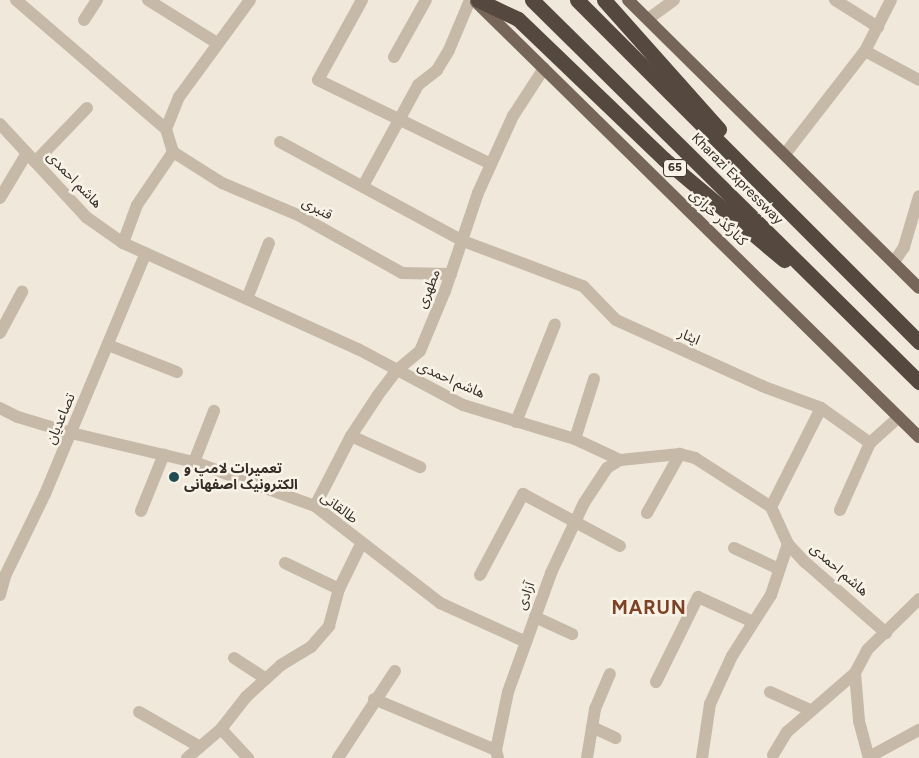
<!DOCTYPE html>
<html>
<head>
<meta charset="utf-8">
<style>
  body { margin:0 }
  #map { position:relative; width:919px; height:758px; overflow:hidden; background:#f0e8db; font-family:Figtree,"Noto Sans Arabic",sans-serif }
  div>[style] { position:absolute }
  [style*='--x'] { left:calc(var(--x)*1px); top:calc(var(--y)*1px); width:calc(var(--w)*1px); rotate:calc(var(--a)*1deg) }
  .minor>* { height:12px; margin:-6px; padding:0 6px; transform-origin:6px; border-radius:6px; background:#c7b9a8 }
  .major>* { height:12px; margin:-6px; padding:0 6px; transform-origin:6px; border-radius:6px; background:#76665a }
  .highway>* { height:15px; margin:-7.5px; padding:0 7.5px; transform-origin:7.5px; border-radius:7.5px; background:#55483f }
  .dots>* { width:14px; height:14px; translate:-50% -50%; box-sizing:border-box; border:2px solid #f8f2e7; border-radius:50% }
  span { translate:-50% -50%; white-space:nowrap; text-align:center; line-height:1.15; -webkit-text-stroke:5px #f8f2e7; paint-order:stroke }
  .shield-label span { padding:1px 4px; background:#f8f2e7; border:1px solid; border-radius:4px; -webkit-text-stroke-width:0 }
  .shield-label { font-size:12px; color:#342d28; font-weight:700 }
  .street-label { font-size:14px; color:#342d28 }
  .poi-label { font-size:14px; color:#342d28; font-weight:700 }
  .left { translate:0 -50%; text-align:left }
  .district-label { font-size:19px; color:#7e4326; font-weight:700; letter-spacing:1px }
</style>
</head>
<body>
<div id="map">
  <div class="minor">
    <div style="--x:16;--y:0;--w:198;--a:40.7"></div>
    <div style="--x:148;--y:0;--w:81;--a:31.9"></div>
    <div style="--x:362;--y:0;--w:91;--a:118.8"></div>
    <div style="--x:318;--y:80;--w:192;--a:25.9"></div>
    <div style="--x:835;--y:0;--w:51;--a:32.1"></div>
    <div style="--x:648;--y:19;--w:32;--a:-36"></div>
    <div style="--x:84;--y:20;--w:24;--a:-57"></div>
    <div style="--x:865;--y:51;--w:61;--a:28.2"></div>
    <div style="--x:394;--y:57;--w:65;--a:-60.7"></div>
    <div style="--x:0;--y:124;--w:127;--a:47.2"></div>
    <div style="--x:86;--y:217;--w:45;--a:35.1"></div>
    <div style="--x:123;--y:243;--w:258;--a:24.3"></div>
    <div style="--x:358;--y:349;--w:119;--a:28.1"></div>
    <div style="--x:463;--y:405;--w:117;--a:16.9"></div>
    <div style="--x:575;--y:439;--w:50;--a:25"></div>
    <div style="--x:620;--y:460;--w:60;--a:-5.7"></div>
    <div style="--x:680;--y:454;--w:16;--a:15"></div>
    <div style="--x:695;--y:458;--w:90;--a:32.8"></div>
    <div style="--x:771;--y:507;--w:41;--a:65.3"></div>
    <div style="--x:788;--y:544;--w:25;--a:47"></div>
    <div style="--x:805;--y:562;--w:108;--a:41.2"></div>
    <div style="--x:280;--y:142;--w:208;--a:28.4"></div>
    <div style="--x:463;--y:241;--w:128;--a:20.6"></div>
    <div style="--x:583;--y:286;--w:47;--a:45.9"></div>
    <div style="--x:616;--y:320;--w:160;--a:24.3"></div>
    <div style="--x:762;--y:386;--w:63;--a:20.4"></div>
    <div style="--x:821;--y:408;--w:60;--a:35.5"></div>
    <div style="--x:870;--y:443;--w:39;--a:-42"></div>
    <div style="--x:173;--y:152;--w:58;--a:32.3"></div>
    <div style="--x:222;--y:183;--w:85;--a:22.9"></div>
    <div style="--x:300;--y:216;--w:117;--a:29.2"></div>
    <div style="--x:402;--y:273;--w:49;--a:1.2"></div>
    <div style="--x:785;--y:154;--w:130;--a:-52.2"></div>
    <div style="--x:865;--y:51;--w:57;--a:-63"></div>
    <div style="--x:35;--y:162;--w:75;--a:-46.1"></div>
    <div style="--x:363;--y:186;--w:115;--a:-61.4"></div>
    <div style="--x:418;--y:85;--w:24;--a:-38"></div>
    <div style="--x:437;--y:70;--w:23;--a:-59"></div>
    <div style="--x:449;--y:50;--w:54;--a:-67.2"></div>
    <div style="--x:0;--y:198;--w:52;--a:-59"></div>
    <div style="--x:123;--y:243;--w:40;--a:-69.8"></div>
    <div style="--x:137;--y:205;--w:64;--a:-55.8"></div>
    <div style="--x:173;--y:152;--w:24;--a:-107"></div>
    <div style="--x:166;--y:129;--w:35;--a:-68"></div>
    <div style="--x:179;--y:97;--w:120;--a:-53.8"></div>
    <div style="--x:894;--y:262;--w:18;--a:-56"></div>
    <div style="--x:904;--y:247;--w:53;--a:-73.6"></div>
    <div style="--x:247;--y:299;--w:60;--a:-68.6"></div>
    <div style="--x:0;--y:333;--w:47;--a:-61.8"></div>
    <div style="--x:108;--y:345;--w:74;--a:21.4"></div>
    <div style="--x:0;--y:408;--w:20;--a:27"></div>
    <div style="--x:18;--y:417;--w:55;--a:16.8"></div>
    <div style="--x:71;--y:433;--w:126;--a:13.3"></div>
    <div style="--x:194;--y:462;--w:129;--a:20"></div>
    <div style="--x:315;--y:506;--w:158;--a:37.8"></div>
    <div style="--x:440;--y:603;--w:94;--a:24.4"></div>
    <div style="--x:516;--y:422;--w:105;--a:-68.3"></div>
    <div style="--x:351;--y:436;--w:76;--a:24.2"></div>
    <div style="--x:575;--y:439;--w:63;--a:-72.4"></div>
    <div style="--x:194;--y:462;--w:55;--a:-68.6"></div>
    <div style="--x:315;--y:506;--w:79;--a:-62.8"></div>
    <div style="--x:351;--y:436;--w:49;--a:-56.6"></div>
    <div style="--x:378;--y:395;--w:30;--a:-53"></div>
    <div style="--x:396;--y:371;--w:31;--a:-40"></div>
    <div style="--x:420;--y:351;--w:65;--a:-67.4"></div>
    <div style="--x:445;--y:291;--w:103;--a:-71.4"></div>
    <div style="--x:478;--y:193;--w:85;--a:-65.6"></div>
    <div style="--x:513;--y:116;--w:57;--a:-57.1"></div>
    <div style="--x:771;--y:507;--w:111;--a:-63.2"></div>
    <div style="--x:840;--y:510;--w:73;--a:-65.9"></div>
    <div style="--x:141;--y:511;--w:61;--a:-68"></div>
    <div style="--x:647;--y:513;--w:68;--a:-60.8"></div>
    <div style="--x:734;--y:548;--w:50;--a:25"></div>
    <div style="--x:285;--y:563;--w:60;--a:25.7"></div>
    <div style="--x:480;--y:575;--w:92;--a:-62"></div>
    <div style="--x:523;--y:494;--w:110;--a:28.2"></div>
    <div style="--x:0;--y:595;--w:20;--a:-75"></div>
    <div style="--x:5;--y:576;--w:91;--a:-64"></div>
    <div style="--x:45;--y:494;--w:261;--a:-67.3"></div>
    <div style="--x:535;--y:617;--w:41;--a:24.7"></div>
    <div style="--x:234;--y:658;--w:38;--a:33"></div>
    <div style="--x:855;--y:673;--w:48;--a:85.2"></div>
    <div style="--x:859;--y:721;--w:38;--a:75"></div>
    <div style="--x:656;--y:682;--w:95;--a:-63.7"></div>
    <div style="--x:698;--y:597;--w:60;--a:24.4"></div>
    <div style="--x:770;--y:692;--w:44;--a:24.2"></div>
    <div style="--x:374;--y:699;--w:132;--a:22.7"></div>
    <div style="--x:139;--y:712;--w:70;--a:29.8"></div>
    <div style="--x:592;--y:727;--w:26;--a:25"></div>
    <div style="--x:221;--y:729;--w:40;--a:47"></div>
    <div style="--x:773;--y:755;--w:27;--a:-59"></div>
    <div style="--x:787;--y:732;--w:90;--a:-40.9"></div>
    <div style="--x:855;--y:673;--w:26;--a:-62"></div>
    <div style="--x:867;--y:650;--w:73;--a:-44.4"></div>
    <div style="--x:869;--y:757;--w:57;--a:-28.4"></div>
    <div style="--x:187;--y:758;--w:45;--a:-40.5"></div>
    <div style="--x:221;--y:729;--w:41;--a:-52"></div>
    <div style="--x:246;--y:697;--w:47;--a:-42.4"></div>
    <div style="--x:281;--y:665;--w:35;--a:-31"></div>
    <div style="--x:311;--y:647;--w:28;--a:-49"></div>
    <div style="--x:329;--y:626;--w:38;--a:-75"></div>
    <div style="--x:339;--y:589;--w:50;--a:-63.9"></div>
    <div style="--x:338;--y:758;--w:104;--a:-56.8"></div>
    <div style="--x:498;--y:758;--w:8;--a:-104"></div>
    <div style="--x:496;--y:750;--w:59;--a:-78.3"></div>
    <div style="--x:508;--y:692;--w:127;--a:-70.1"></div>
    <div style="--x:551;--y:573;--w:77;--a:-64.8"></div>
    <div style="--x:584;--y:503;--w:42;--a:-56.7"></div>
    <div style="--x:607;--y:468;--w:15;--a:-32"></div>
    <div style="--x:587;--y:758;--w:50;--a:-80.7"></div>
    <div style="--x:595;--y:709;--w:38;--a:-67"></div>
    <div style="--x:702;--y:758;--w:55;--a:-81.6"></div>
    <div style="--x:710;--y:704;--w:53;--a:-65.4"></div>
    <div style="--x:732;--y:656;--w:72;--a:-57.4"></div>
    <div style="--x:771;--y:595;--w:54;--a:-71.6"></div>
  </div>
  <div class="major">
    <div style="--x:628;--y:0;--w:409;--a:44.7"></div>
    <div style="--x:476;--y:2;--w:621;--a:44.48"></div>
  </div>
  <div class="highway">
    <div style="--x:478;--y:0;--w:44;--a:25.4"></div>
    <div style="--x:518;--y:19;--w:202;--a:43.8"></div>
    <div style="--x:664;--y:159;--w:157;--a:40.1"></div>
    <div style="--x:532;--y:0;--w:544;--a:44.63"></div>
    <div style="--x:577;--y:0;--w:484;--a:45"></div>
    <div style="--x:604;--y:0;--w:173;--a:48.3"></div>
  </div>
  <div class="dots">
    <div style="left:174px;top:477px;background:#204b53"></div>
  </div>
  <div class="shield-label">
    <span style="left:675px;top:168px">65</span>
  </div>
  <div class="street-label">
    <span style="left:737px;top:179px;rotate:45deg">Kharazi Expressway</span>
    <span style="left:74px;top:180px;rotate:46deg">هاشم احمدی</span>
    <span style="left:317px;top:209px;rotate:28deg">قنبری</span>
    <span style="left:718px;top:218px;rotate:44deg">کنارگذر خرازی</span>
    <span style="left:429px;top:289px;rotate:-68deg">مطهری</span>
    <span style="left:689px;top:337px;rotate:24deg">ایثار</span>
    <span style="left:451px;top:380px;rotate:24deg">هاشم احمدی</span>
    <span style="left:61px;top:419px;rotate:-67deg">تصاعدیان</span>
    <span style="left:339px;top:508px;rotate:37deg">طالقانی</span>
    <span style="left:839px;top:570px;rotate:41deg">هاشم احمدی</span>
    <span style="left:526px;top:596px;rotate:-70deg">آزادی</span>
  </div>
  <div class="poi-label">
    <span class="left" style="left:184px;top:477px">تعمیرات لامپ و<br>الکترونیک اصفهانی</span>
  </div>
  <div class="district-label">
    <span style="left:649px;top:608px">MARUN</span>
  </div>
</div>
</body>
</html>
